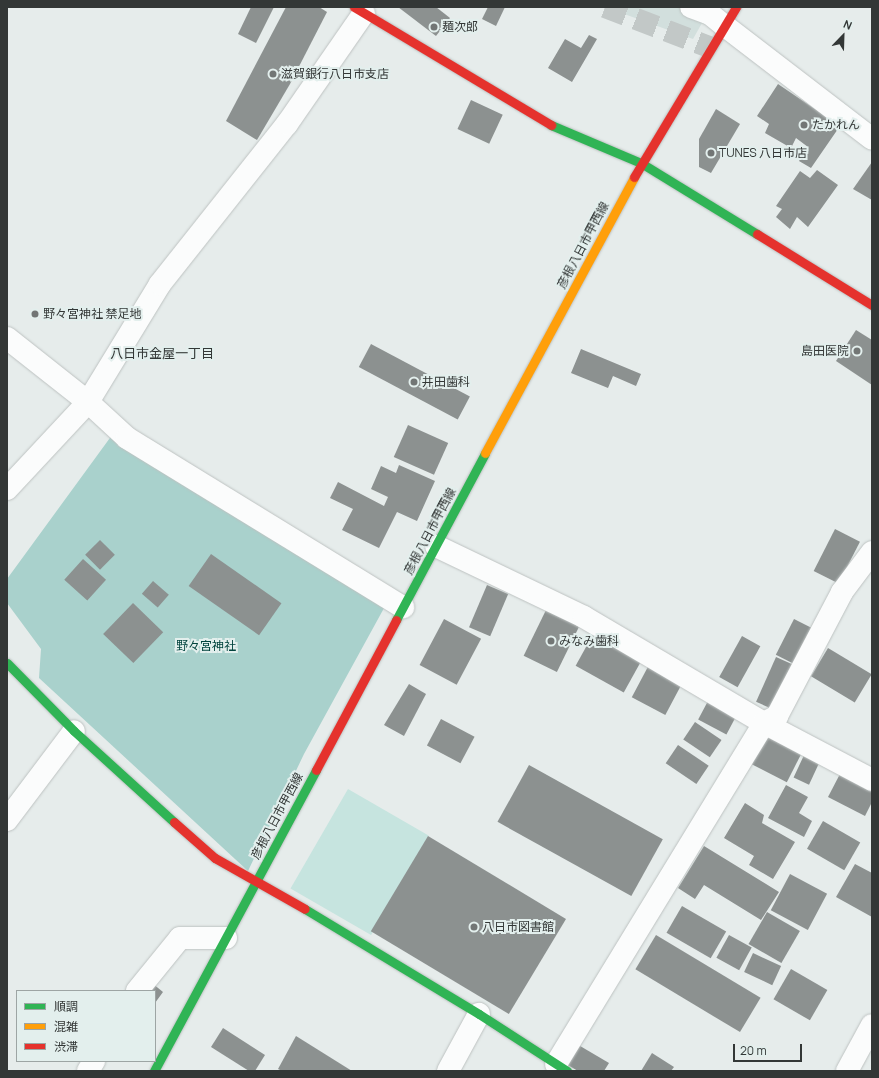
<!DOCTYPE html>
<html>
<head>
<meta charset="utf-8">
<style>
  body { margin:0 }
  #map { position:relative; width:879px; height:1078px; overflow:hidden; background:#e6eceb; font-family:Manrope,"Noto Sans JP",sans-serif }
  div>[style] { position:absolute }
  [style*='--x'] { left:calc(var(--x)*1px); top:calc(var(--y)*1px); width:calc(var(--w)*1px); rotate:calc(var(--a)*1deg) }
  .built>* { inset:0; background:#d2dfdd }
  .green>* { inset:0; background:#c6e4df; transform-origin:0 0 }
  .forest>* { inset:0; background:#a9d1cc }
  .building>* { inset:0; background:#8c9190; transform-origin:0 0 }
  .street-tunnel>* { height:22px; margin-top:-11px; transform-origin:0; background:repeating-linear-gradient(90deg,#c2c8c7 0 22px,transparent 0 33px) }
  .roads { filter:drop-shadow(0 0 1px #bdc2c1) drop-shadow(0 0 1px #bdc2c1) }
  .street>* { height:22px; margin:-11px; padding:0 11px; transform-origin:11px; border-radius:11px; background:#fbfcfc }
  .fast>* { height:9px; margin:-4.5px; padding:0 4.5px; transform-origin:4.5px; border-radius:4.5px; background:#30b455 }
  .slow>* { height:9px; margin:-4.5px; padding:0 4.5px; transform-origin:4.5px; border-radius:4.5px; background:#ff9f0a }
  .jam>* { height:9px; margin:-4.5px; padding:0 4.5px; transform-origin:4.5px; border-radius:4.5px; background:#e5322d }
  .dots>* { width:11px; height:11px; translate:-50% -50%; box-sizing:border-box; border:2px solid #e3efed; border-radius:50% }
  span { translate:-50% -50%; white-space:nowrap; text-align:center; line-height:1.15; -webkit-text-stroke:4px #e3efed; paint-order:stroke }
  .poi-label { font-size:12px; color:#333736 }
  .left { translate:0 -50%; text-align:left }
  .right { translate:-100% -50%; text-align:right }
  .street-label { font-size:12px; color:#333736 }
  .park-label { font-size:12px; color:#01433d }
  .neighbourhood-label { font-size:13px; color:#333736 }
  .frame { position:absolute; inset:0; border:8px solid #333736; pointer-events:none }
  .legend { position:absolute; left:16px; top:990px; width:140px; height:72px; box-sizing:border-box; background:#e3efed; border:1px solid #9da5a4; margin:0; padding:5px 7px; list-style:none; font-size:12px; color:#333736 }
  .legend li { display:flex; align-items:center; gap:8px; height:20px }
  .legend b { width:20px; border:1px solid #9da5a4 }
  .north { position:absolute; left:823px; top:16px; width:40px; height:40px; -webkit-text-stroke:3px #e3efed; paint-order:stroke; rotate:23deg; font-size:11px; font-weight:700; line-height:16px; text-align:center; color:#333736 }
  .north::after { content:''; display:block; margin:auto; width:14px; height:18px; background:#333736; clip-path:polygon(50% 0,100% 100%,50% 72%,0 100%) }
  .scale { position:absolute; left:733px; top:1044px; width:69px; height:18px; box-sizing:border-box; border:2px solid #333736; border-top:0; padding-left:5px; font-size:12px; line-height:14px; white-space:nowrap; color:#333736; -webkit-text-stroke:3px #e3efed; paint-order:stroke }
</style>
</head>
<body>
<div id="map">
  <div class="built">
    <div style="clip-path:polygon(605px 7px,711px 7px,693px 39px)"></div>
  </div>
  <div class="green">
    <div style="left:348px;top:789px;width:93px;height:115px;rotate:30deg"></div>
  </div>
  <div class="forest">
    <div style="clip-path:polygon(115px 431px,389px 599px,304px 754px,248px 871px,39px 678px,41px 649px,7px 603px,7px 579px)"></div>
  </div>
  <div class="building">
    <div style="clip-path:polygon(251px 7px,274px 7px,256px 43px,238px 34px)"></div>
    <div style="clip-path:polygon(286px 7px,319px 7px,327px 12px,290px 84px,257px 140px,226px 121px)"></div>
    <div style="clip-path:polygon(398px 7px,436px 7px,450px 18px,436px 36px)"></div>
    <div style="clip-path:polygon(488px 7px,505px 7px,496px 26px,482px 19px)"></div>
    <div style="clip-path:polygon(589px 35px,597px 39px,572px 82px,548px 68px,565px 39px,581px 48px)"></div>
    <div style="clip-path:polygon(778px 84px,840px 126px,811px 168px,799px 161px,808px 147px,796px 138px,791px 148px,765px 133px,769px 124px,757px 116px)"></div>
    <div style="left:471px;top:100px;width:35px;height:32px;rotate:25deg"></div>
    <div style="clip-path:polygon(716px 109px,740px 124px,711px 173px,699px 167px,699px 139px)"></div>
    <div style="clip-path:polygon(872px 162px,872px 200px,853px 189px)"></div>
    <div style="clip-path:polygon(817px 170px,838px 185px,808px 227px,797px 217px,790px 229px,776px 217px,782px 209px,776px 206px,800px 171px,810px 178px)"></div>
    <div style="clip-path:polygon(856px 330px,872px 340px,872px 385px,836px 361px)"></div>
    <div style="left:371px;top:344px;width:112px;height:26px;rotate:28deg"></div>
    <div style="clip-path:polygon(581px 349px,641px 374px,636px 386px,613px 376px,608px 388px,571px 373px)"></div>
    <div style="left:408px;top:425px;width:44px;height:35px;rotate:24deg"></div>
    <div style="clip-path:polygon(399px 465px,435px 481px,417px 521px,397px 512px,379px 548px,342px 530px,353px 509px,330px 498px,338px 482px,384px 506px,388px 497px,371px 489px,381px 466px,396px 473px)"></div>
    <div style="left:835px;top:529px;width:28px;height:47px;rotate:27deg"></div>
    <div style="left:100px;top:540px;width:21px;height:21px;rotate:45deg"></div>
    <div style="left:211px;top:554px;width:86px;height:39px;rotate:35deg"></div>
    <div style="left:83px;top:559px;width:31px;height:28px;rotate:42deg"></div>
    <div style="left:153px;top:581px;width:21px;height:17px;rotate:41deg"></div>
    <div style="left:487px;top:585px;width:23px;height:46px;rotate:23deg"></div>
    <div style="left:133px;top:603px;width:42px;height:43px;rotate:44deg"></div>
    <div style="left:546px;top:610px;width:37px;height:51px;rotate:26deg"></div>
    <div style="left:444px;top:619px;width:42px;height:52px;rotate:28deg"></div>
    <div style="left:794px;top:619px;width:25px;height:40px;rotate:27deg"></div>
    <div style="left:596px;top:629px;width:55px;height:42px;rotate:29deg"></div>
    <div style="left:742px;top:636px;width:21px;height:47px;rotate:29deg"></div>
    <div style="left:828px;top:648px;width:51px;height:33px;rotate:31deg"></div>
    <div style="left:776px;top:657px;width:22px;height:49px;rotate:24deg"></div>
    <div style="left:651px;top:661px;width:38px;height:41px;rotate:28deg"></div>
    <div style="clip-path:polygon(409px 684px,426px 694px,404px 736px,384px 725px)"></div>
    <div style="left:708px;top:701px;width:32px;height:21px;rotate:28deg"></div>
    <div style="left:441px;top:719px;width:38px;height:30px;rotate:28deg"></div>
    <div style="left:695px;top:722px;width:32px;height:21px;rotate:34deg"></div>
    <div style="left:768px;top:731px;width:40px;height:37px;rotate:27deg"></div>
    <div style="left:678px;top:745px;width:37px;height:22px;rotate:34deg"></div>
    <div style="left:805px;top:753px;width:17px;height:27px;rotate:25deg"></div>
    <div style="left:529px;top:765px;width:153px;height:65px;rotate:29deg"></div>
    <div style="clip-path:polygon(841px 772px,872px 787px,872px 802px,865px 816px,828px 797px)"></div>
    <div style="clip-path:polygon(786px 785px,808px 797px,799px 813px,812px 821px,804px 837px,768px 818px)"></div>
    <div style="clip-path:polygon(745px 803px,764px 815px,762px 823px,795px 842px,773px 879px,749px 865px,754px 856px,724px 838px)"></div>
    <div style="left:823px;top:821px;width:43px;height:32px;rotate:30deg"></div>
    <div style="left:428px;top:836px;width:161px;height:111px;rotate:31deg"></div>
    <div style="clip-path:polygon(704px 846px,779px 892px,761px 920px,704px 885px,695px 899px,678px 888px)"></div>
    <div style="clip-path:polygon(855px 864px,872px 873px,872px 917px,836px 897px)"></div>
    <div style="left:790px;top:874px;width:42px;height:41px;rotate:28deg"></div>
    <div style="left:682px;top:906px;width:51px;height:31px;rotate:30deg"></div>
    <div style="left:767px;top:912px;width:38px;height:37px;rotate:30deg"></div>
    <div style="left:656px;top:935px;width:122px;height:40px;rotate:31deg"></div>
    <div style="left:729px;top:935px;width:26px;height:26px;rotate:29deg"></div>
    <div style="left:753px;top:953px;width:31px;height:21px;rotate:25deg"></div>
    <div style="left:791px;top:969px;width:42px;height:35px;rotate:30deg"></div>
    <div style="clip-path:polygon(147px 979px,163px 992px,155px 1003px,155px 991px,137px 991px)"></div>
    <div style="clip-path:polygon(223px 1028px,265px 1055px,255px 1071px,249px 1071px,211px 1047px)"></div>
    <div style="clip-path:polygon(296px 1036px,352px 1071px,282px 1071px,278px 1069px)"></div>
    <div style="clip-path:polygon(575px 1043px,609px 1063px,604px 1071px,578px 1071px,564px 1063px)"></div>
    <div style="clip-path:polygon(652px 1053px,674px 1067px,671px 1071px,641px 1071px)"></div>
  </div>
  <div class="street-tunnel">
    <div style="--x:605;--y:7;--w:115;--a:21"></div>
  </div>
  <div class="roads">
    <div class="street">
      <div style="--x:691;--y:7;--w:20;--a:20"></div>
      <div style="--x:710;--y:14;--w:19;--a:39"></div>
      <div style="--x:725;--y:26;--w:185;--a:37.5"></div>
      <div style="--x:7;--y:338;--w:103;--a:38.3"></div>
      <div style="--x:88;--y:402;--w:53;--a:42.7"></div>
      <div style="--x:127;--y:438;--w:324;--a:31.5"></div>
      <div style="--x:7;--y:489;--w:119;--a:-47"></div>
      <div style="--x:88;--y:402;--w:138;--a:-58.6"></div>
      <div style="--x:160;--y:284;--w:204;--a:-51.6"></div>
      <div style="--x:287;--y:124;--w:135;--a:-55.3"></div>
      <div style="--x:436;--y:546;--w:164;--a:25.6"></div>
      <div style="--x:584;--y:617;--w:209;--a:30.5"></div>
      <div style="--x:764;--y:723;--w:122;--a:27.8"></div>
      <div style="--x:7;--y:820;--w:111;--a:-53"></div>
      <div style="--x:137;--y:991;--w:68;--a:-50.9"></div>
      <div style="--x:180;--y:938;--w:46;--a:0"></div>
      <div style="--x:556;--y:1064;--w:399;--a:-58.6"></div>
      <div style="--x:764;--y:723;--w:15;--a:-28"></div>
      <div style="--x:777;--y:716;--w:140;--a:-62.3"></div>
      <div style="--x:842;--y:592;--w:50;--a:-53.1"></div>
      <div style="--x:88;--y:1071;--w:12;--a:-59"></div>
      <div style="--x:448;--y:1071;--w:65;--a:-61.5"></div>
      <div style="--x:847;--y:1071;--w:52;--a:-61.5"></div>
    </div>
    <div class="fast">
      <div style="--x:551;--y:125;--w:98;--a:22.9"></div>
      <div style="--x:641;--y:163;--w:136;--a:31.5"></div>
      <div style="--x:396;--y:620;--w:189;--a:-61.9"></div>
      <div style="--x:7;--y:663;--w:95;--a:45.4"></div>
      <div style="--x:74;--y:731;--w:135;--a:42.3"></div>
      <div style="--x:305;--y:909;--w:203;--a:31.1"></div>
      <div style="--x:479;--y:1014;--w:105;--a:32.9"></div>
      <div style="--x:154;--y:1071;--w:342;--a:-61.7"></div>
    </div>
    <div class="slow">
      <div style="--x:485;--y:453;--w:314;--a:-61.6"></div>
    </div>
    <div class="jam">
      <div style="--x:354;--y:7;--w:230;--a:30.9"></div>
      <div style="--x:634;--y:177;--w:198;--a:-59"></div>
      <div style="--x:757;--y:234;--w:135;--a:31.7"></div>
      <div style="--x:316;--y:770;--w:170;--a:-61.9"></div>
      <div style="--x:174;--y:822;--w:55;--a:41.3"></div>
      <div style="--x:215;--y:858;--w:103;--a:29.5"></div>
    </div>
  </div>
  <div class="dots">
    <div style="left:434px;top:27px;background:#727675"></div>
    <div style="left:273px;top:74px;background:#727675"></div>
    <div style="left:804px;top:125px;background:#727675"></div>
    <div style="left:711px;top:153px;background:#727675"></div>
    <div style="left:35px;top:314px;background:#727675"></div>
    <div style="left:857px;top:351px;background:#727675"></div>
    <div style="left:414px;top:382px;background:#727675"></div>
    <div style="left:551px;top:641px;background:#727675"></div>
    <div style="left:474px;top:927px;background:#727675"></div>
  </div>
  <div class="poi-label">
    <span class="left" style="left:442px;top:27px">麺次郎</span>
    <span class="left" style="left:281px;top:74px">滋賀銀行八日市支店</span>
    <span class="left" style="left:812px;top:125px">たかれん</span>
    <span class="left" style="left:719px;top:153px">TUNES 八日市店</span>
    <span class="left" style="left:43px;top:314px">野々宮神社 禁足地</span>
    <span class="right" style="left:849px;top:351px">島田医院</span>
    <span class="left" style="left:422px;top:382px">井田歯科</span>
    <span class="left" style="left:559px;top:641px">みなみ歯科</span>
    <span class="left" style="left:482px;top:927px">八日市図書館</span>
  </div>
  <div class="street-label">
    <span style="left:583px;top:245px;rotate:-62deg">彦根八日市甲西線</span>
    <span style="left:430px;top:531px;rotate:-62deg">彦根八日市甲西線</span>
    <span style="left:277px;top:816px;rotate:-62deg">彦根八日市甲西線</span>
  </div>
  <div class="park-label">
    <span style="left:206px;top:646px">野々宮神社</span>
  </div>
  <div class="neighbourhood-label">
    <span style="left:162px;top:353px">八日市金屋一丁目</span>
  </div>
  <div class="frame"></div>
  <ul class="legend">
  <li><b style="height:5px;background:#30b455"></b>順調</li>
  <li><b style="height:5px;background:#ff9f0a"></b>混雑</li>
  <li><b style="height:5px;background:#e5322d"></b>渋滞</li>
  </ul>
  <div class="north">N</div>
  <div class="scale">20 m</div>
</div>
</body>
</html>
